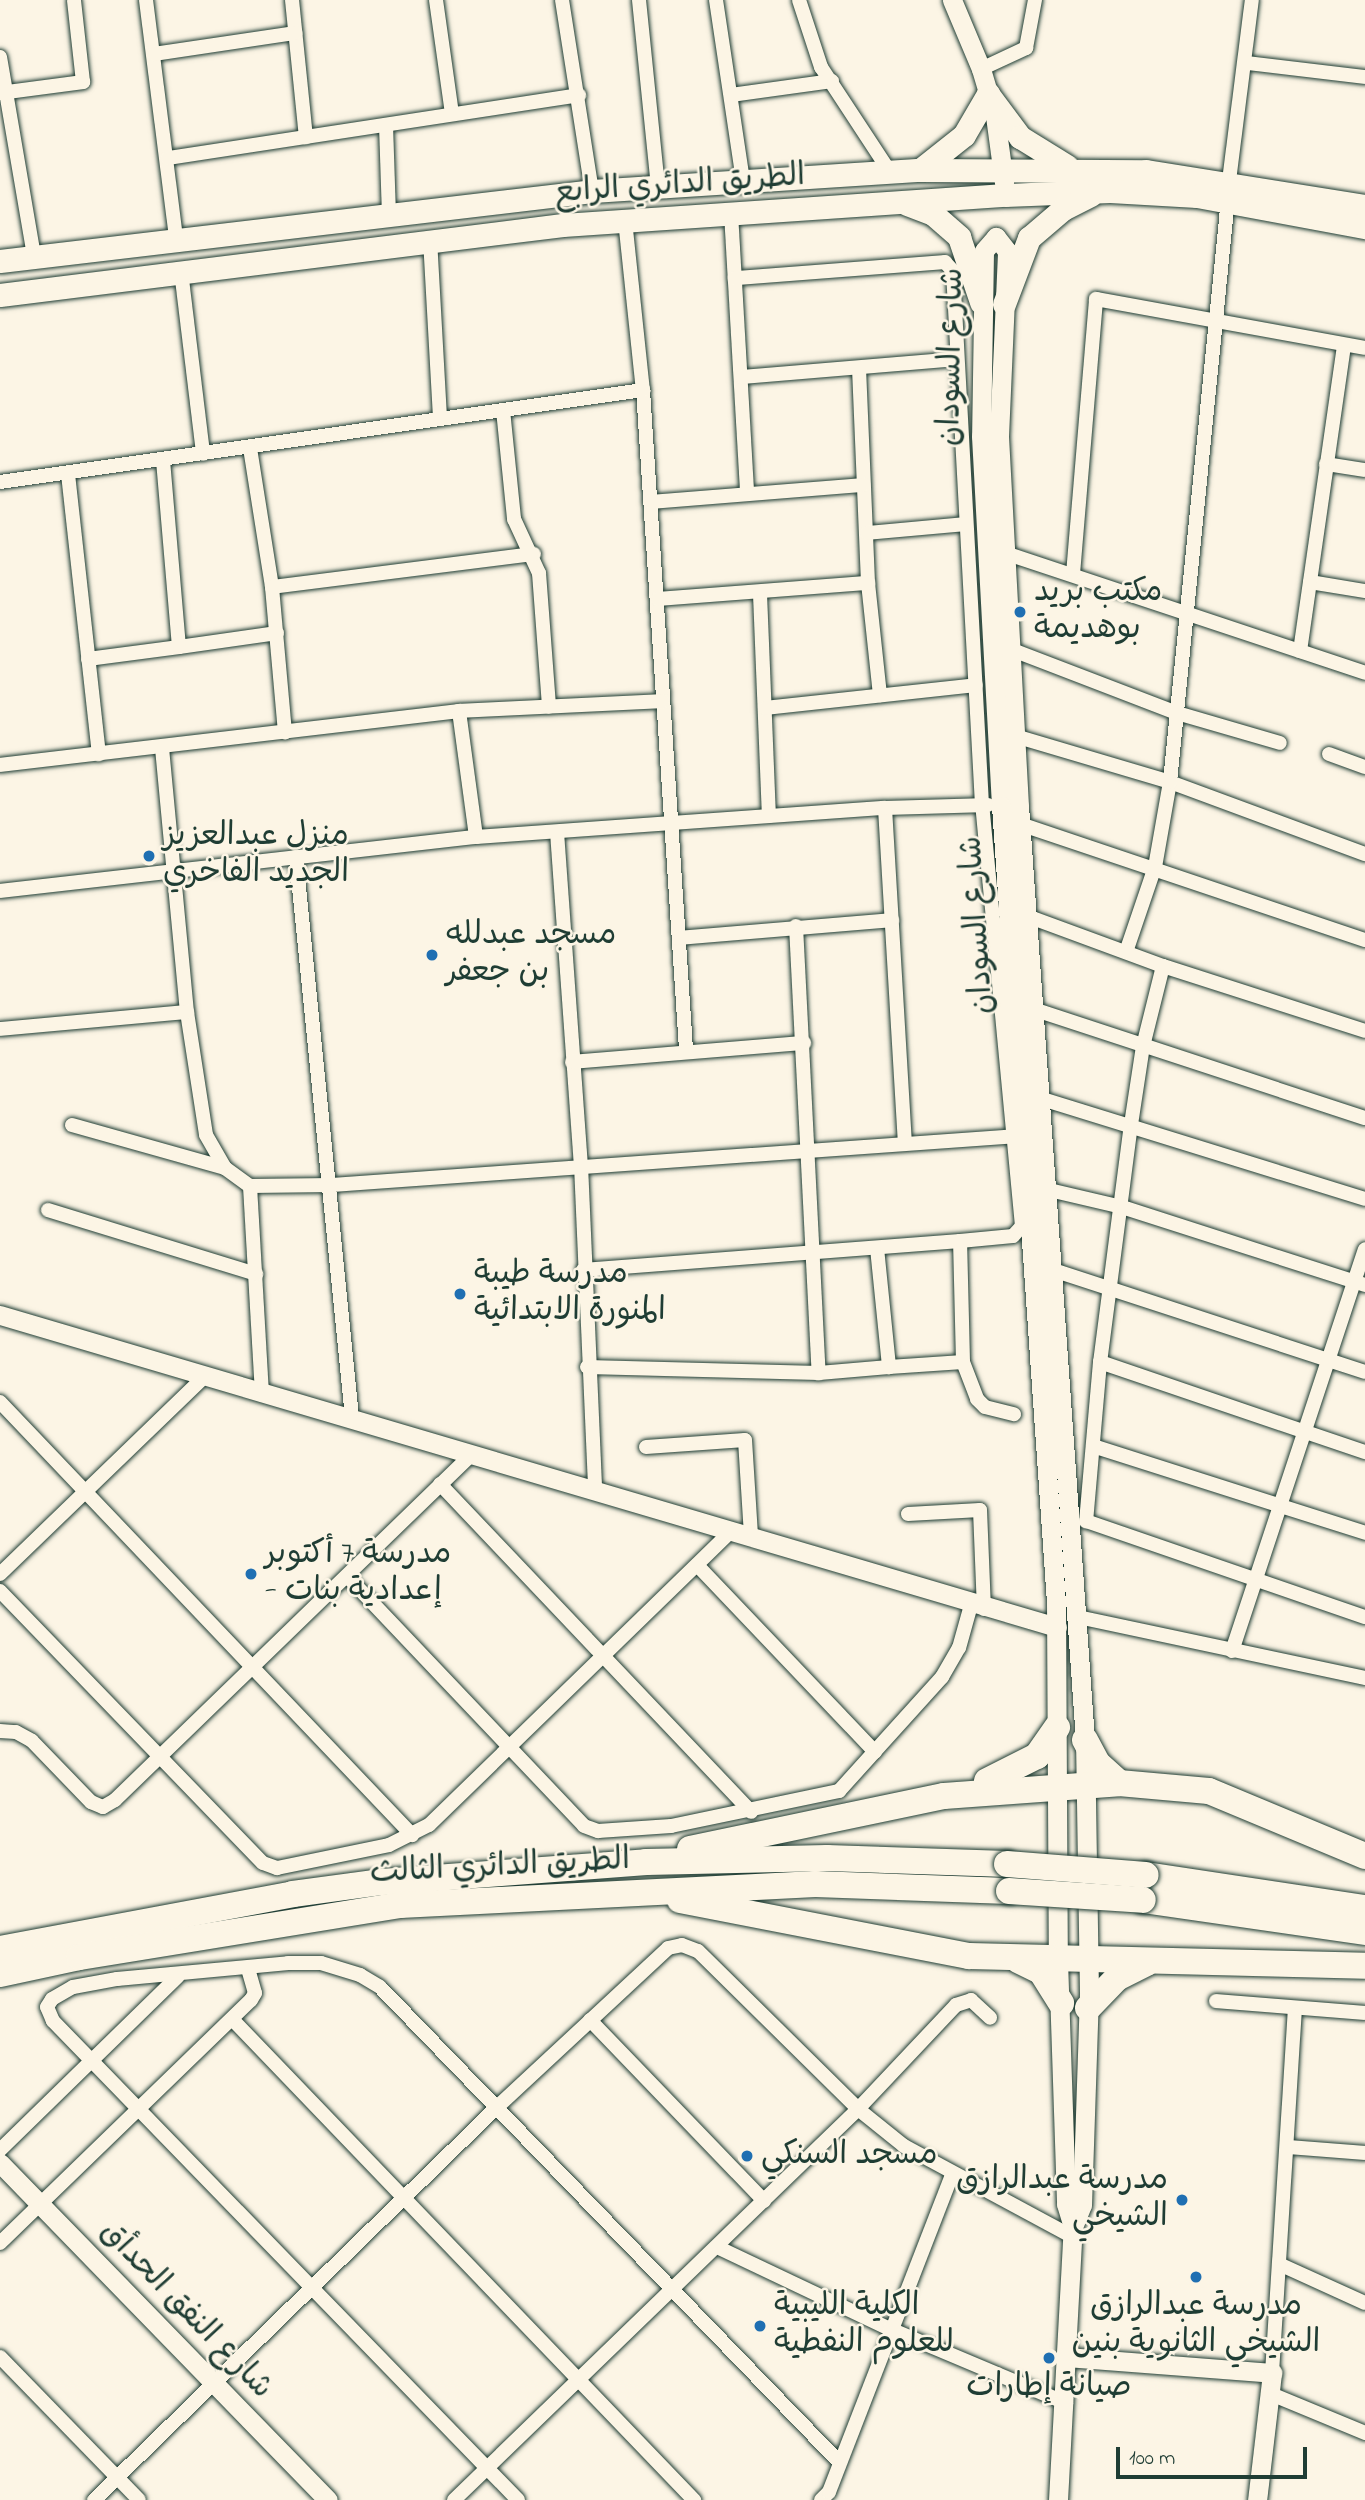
<!DOCTYPE html>
<html>
<head>
<meta charset="utf-8">
<style>
  body { margin:0 }
  #map { position:relative; width:1365px; height:2500px; overflow:hidden; background:#fcf5e5; font-family:"Indie Flower","Playpen Sans Arabic",sans-serif }
  div>[style] { position:absolute }
  [style*='--x'] { left:calc(var(--x)*1px); top:calc(var(--y)*1px); width:calc(var(--w)*1px); rotate:calc(var(--a)*1deg) }
  .roads { filter:drop-shadow(0 0 2px #1f3d34) drop-shadow(0 0 2px #1f3d34) }
  .street>* { height:14px; margin:-7px; padding:0 7px; transform-origin:7px; border-radius:7px; background:#fcf5e5 }
  .secondary>* { height:19px; margin:-9.5px; padding:0 9.5px; transform-origin:9.5px; border-radius:9.5px; background:#fcf5e5 }
  .primary>* { height:23px; margin:-11.5px; padding:0 11.5px; transform-origin:11.5px; border-radius:11.5px; background:#fcf5e5 }
  .highway>* { height:26px; margin:-13px; padding:0 13px; transform-origin:13px; border-radius:13px; background:#fcf5e5 }
  .bridges { filter:drop-shadow(0 0 2px #1f3d34) drop-shadow(0 0 2px #1f3d34) }
  .highway-bridge>* { height:26px; margin:-13px; padding:0 13px; transform-origin:13px; border-radius:13px; background:#fcf5e5 }
  .dots>* { width:19px; height:19px; translate:-50% -50%; box-sizing:border-box; border:4px solid #fcf5e5; border-radius:50% }
  span { translate:-50% -50%; white-space:nowrap; text-align:center; line-height:1.15; -webkit-text-stroke:5px #fcf5e5; paint-order:stroke }
  .street-label { font-size:32px; color:#1f3d34 }
  .poi-label { font-size:32px; color:#1f3d34 }
  .left { translate:0 -50%; text-align:left }
  .right { translate:-100% -50%; text-align:right }
  .scale { position:absolute; left:1116px; top:2447px; width:191px; height:32px; box-sizing:border-box; border:4px solid #1f3d34; border-top:0; padding-left:9px; font-size:21px; line-height:24px; white-space:nowrap; color:#1f3d34; -webkit-text-stroke:5px #fcf5e5; paint-order:stroke }
</style>
</head>
<body>
<div id="map">
  <div class="roads">
    <div class="street">
      <div style="--x:146;--y:0;--w:240;--a:82.8"></div>
      <div style="--x:292;--y:0;--w:138;--a:84.2"></div>
      <div style="--x:436;--y:0;--w:115;--a:82"></div>
      <div style="--x:562;--y:0;--w:193;--a:81.1"></div>
      <div style="--x:639;--y:0;--w:187;--a:84.2"></div>
      <div style="--x:716;--y:0;--w:183;--a:81.5"></div>
      <div style="--x:799;--y:0;--w:71;--a:71.8"></div>
      <div style="--x:821;--y:67;--w:126;--a:56.7"></div>
      <div style="--x:154;--y:54;--w:143;--a:-8.5"></div>
      <div style="--x:0;--y:57;--w:201;--a:80.3"></div>
      <div style="--x:1247;--y:63;--w:119;--a:6.8"></div>
      <div style="--x:981;--y:69;--w:50;--a:-25"></div>
      <div style="--x:1026;--y:48;--w:49;--a:-79.4"></div>
      <div style="--x:0;--y:93;--w:84;--a:-7.5"></div>
      <div style="--x:83;--y:82;--w:82;--a:-96.3"></div>
      <div style="--x:731;--y:95;--w:102;--a:-7.9"></div>
      <div style="--x:386;--y:125;--w:89;--a:88.1"></div>
      <div style="--x:168;--y:158;--w:416;--a:-8.7"></div>
      <div style="--x:1229;--y:181;--w:182;--a:-82.8"></div>
      <div style="--x:731;--y:213;--w:280;--a:86.7"></div>
      <div style="--x:625;--y:220;--w:171;--a:84"></div>
      <div style="--x:643;--y:390;--w:661;--a:86.27"></div>
      <div style="--x:430;--y:239;--w:180;--a:86.8"></div>
      <div style="--x:181;--y:271;--w:184;--a:83.1"></div>
      <div style="--x:859;--y:368;--w:215;--a:87.6"></div>
      <div style="--x:868;--y:583;--w:113;--a:83.9"></div>
      <div style="--x:743;--y:377;--w:214;--a:-4.8"></div>
      <div style="--x:503;--y:410;--w:110;--a:84.2"></div>
      <div style="--x:514;--y:519;--w:60;--a:65.2"></div>
      <div style="--x:539;--y:573;--w:134;--a:85.7"></div>
      <div style="--x:250;--y:448;--w:141;--a:81"></div>
      <div style="--x:272;--y:587;--w:146;--a:84.9"></div>
      <div style="--x:1326;--y:464;--w:39;--a:9"></div>
      <div style="--x:68;--y:474;--w:282;--a:83.7"></div>
      <div style="--x:0;--y:482;--w:650;--a:-8.14"></div>
      <div style="--x:651;--y:502;--w:213;--a:-4.6"></div>
      <div style="--x:867;--y:533;--w:98;--a:-5.2"></div>
      <div style="--x:1005;--y:553;--w:379;--a:18.4"></div>
      <div style="--x:1073;--y:574;--w:276;--a:-85.2"></div>
      <div style="--x:1096;--y:299;--w:273;--a:10.3"></div>
      <div style="--x:1310;--y:582;--w:56;--a:9.3"></div>
      <div style="--x:272;--y:587;--w:264;--a:-7.2"></div>
      <div style="--x:760;--y:594;--w:222;--a:87.7"></div>
      <div style="--x:658;--y:599;--w:211;--a:-4.4"></div>
      <div style="--x:179;--y:647;--w:99;--a:-8.1"></div>
      <div style="--x:1010;--y:649;--w:179;--a:21"></div>
      <div style="--x:1177;--y:713;--w:107;--a:16.2"></div>
      <div style="--x:1300;--y:651;--w:309;--a:-81.8"></div>
      <div style="--x:88;--y:659;--w:92;--a:-7.5"></div>
      <div style="--x:179;--y:647;--w:188;--a:-94.9"></div>
      <div style="--x:765;--y:708;--w:212;--a:-6.2"></div>
      <div style="--x:459;--y:711;--w:127;--a:82.3"></div>
      <div style="--x:1015;--y:736;--w:162;--a:16.5"></div>
      <div style="--x:1170;--y:782;--w:208;--a:20.3"></div>
      <div style="--x:162;--y:748;--w:265;--a:84.6"></div>
      <div style="--x:187;--y:1012;--w:124;--a:81.2"></div>
      <div style="--x:206;--y:1135;--w:38;--a:60"></div>
      <div style="--x:1329;--y:754;--w:38;--a:20"></div>
      <div style="--x:0;--y:765;--w:462;--a:-6.7"></div>
      <div style="--x:459;--y:711;--w:204;--a:-2.8"></div>
      <div style="--x:885;--y:808;--w:336;--a:86.6"></div>
      <div style="--x:1020;--y:824;--w:364;--a:18.6"></div>
      <div style="--x:557;--y:832;--w:334;--a:85.9"></div>
      <div style="--x:581;--y:1165;--w:323;--a:87.5"></div>
      <div style="--x:296;--y:857;--w:563;--a:84.29"></div>
      <div style="--x:0;--y:891;--w:479;--a:-6.5"></div>
      <div style="--x:476;--y:837;--w:410;--a:-4.1"></div>
      <div style="--x:885;--y:808;--w:103;--a:-1.7"></div>
      <div style="--x:1027;--y:916;--w:145;--a:20.2"></div>
      <div style="--x:1163;--y:966;--w:212;--a:17.8"></div>
      <div style="--x:796;--y:926;--w:448;--a:87.1"></div>
      <div style="--x:679;--y:938;--w:214;--a:-4.8"></div>
      <div style="--x:1126;--y:952;--w:90;--a:-71.2"></div>
      <div style="--x:1155;--y:867;--w:86;--a:-80"></div>
      <div style="--x:1170;--y:782;--w:586;--a:-84.32"></div>
      <div style="--x:1163;--y:966;--w:82;--a:104"></div>
      <div style="--x:1143;--y:1046;--w:79;--a:98.7"></div>
      <div style="--x:1131;--y:1124;--w:240;--a:97.4"></div>
      <div style="--x:1100;--y:1362;--w:160;--a:95"></div>
      <div style="--x:1086;--y:1521;--w:295;--a:19"></div>
      <div style="--x:1033;--y:1009;--w:349;--a:18.2"></div>
      <div style="--x:0;--y:1029;--w:188;--a:-5.2"></div>
      <div style="--x:572;--y:1062;--w:233;--a:-4.7"></div>
      <div style="--x:1039;--y:1098;--w:341;--a:17.2"></div>
      <div style="--x:72;--y:1125;--w:159;--a:15.7"></div>
      <div style="--x:225;--y:1168;--w:31;--a:36"></div>
      <div style="--x:250;--y:1186;--w:82;--a:-0.7"></div>
      <div style="--x:332;--y:1185;--w:688;--a:-4.09"></div>
      <div style="--x:250;--y:1186;--w:209;--a:86.7"></div>
      <div style="--x:1045;--y:1189;--w:79;--a:13.2"></div>
      <div style="--x:1122;--y:1207;--w:255;--a:17.8"></div>
      <div style="--x:48;--y:1210;--w:218;--a:17.1"></div>
      <div style="--x:877;--y:1248;--w:120;--a:84.2"></div>
      <div style="--x:889;--y:1367;--w:74;--a:-3.9"></div>
      <div style="--x:963;--y:1362;--w:121;--a:-91.4"></div>
      <div style="--x:1050;--y:1269;--w:331;--a:18.1"></div>
      <div style="--x:583;--y:1270;--w:378;--a:-4.4"></div>
      <div style="--x:960;--y:1241;--w:53;--a:-5.4"></div>
      <div style="--x:1013;--y:1236;--w:13;--a:-48"></div>
      <div style="--x:1022;--y:1226;--w:423;--a:-95.4"></div>
      <div style="--x:982;--y:805;--w:535;--a:-93.11"></div>
      <div style="--x:953;--y:271;--w:12;--a:-132"></div>
      <div style="--x:945;--y:262;--w:211;--a:175.6"></div>
      <div style="--x:963;--y:1362;--w:40;--a:69"></div>
      <div style="--x:977;--y:1399;--w:11;--a:45"></div>
      <div style="--x:985;--y:1407;--w:30;--a:14"></div>
      <div style="--x:1100;--y:1362;--w:280;--a:18.8"></div>
      <div style="--x:587;--y:1367;--w:232;--a:1.5"></div>
      <div style="--x:819;--y:1373;--w:70;--a:-4.9"></div>
      <div style="--x:0;--y:1402;--w:598;--a:46.42"></div>
      <div style="--x:1093;--y:1446;--w:286;--a:17.7"></div>
      <div style="--x:646;--y:1447;--w:99;--a:-4"></div>
      <div style="--x:745;--y:1440;--w:96;--a:86.4"></div>
      <div style="--x:440;--y:1484;--w:452;--a:46.5"></div>
      <div style="--x:908;--y:1514;--w:72;--a:-3.2"></div>
      <div style="--x:980;--y:1510;--w:99;--a:87.7"></div>
      <div style="--x:697;--y:1565;--w:258;--a:46.4"></div>
      <div style="--x:0;--y:1574;--w:282;--a:-44"></div>
      <div style="--x:347;--y:1576;--w:344;--a:46.5"></div>
      <div style="--x:584;--y:1826;--w:15;--a:20"></div>
      <div style="--x:598;--y:1831;--w:73;--a:-3.9"></div>
      <div style="--x:671;--y:1826;--w:172;--a:-11.8"></div>
      <div style="--x:839;--y:1791;--w:154;--a:-47.9"></div>
      <div style="--x:942;--y:1677;--w:34;--a:-60"></div>
      <div style="--x:959;--y:1648;--w:45;--a:-74.4"></div>
      <div style="--x:0;--y:1591;--w:378;--a:46"></div>
      <div style="--x:263;--y:1863;--w:15;--a:20"></div>
      <div style="--x:277;--y:1868;--w:114;--a:-11.6"></div>
      <div style="--x:389;--y:1845;--w:45;--a:-26.6"></div>
      <div style="--x:429;--y:1825;--w:423;--a:-44.2"></div>
      <div style="--x:1078;--y:1617;--w:293;--a:12"></div>
      <div style="--x:1232;--y:1651;--w:423;--a:-71.7"></div>
      <div style="--x:0;--y:1731;--w:16;--a:4"></div>
      <div style="--x:16;--y:1732;--w:18;--a:29"></div>
      <div style="--x:32;--y:1741;--w:85;--a:46"></div>
      <div style="--x:91;--y:1802;--w:13;--a:23"></div>
      <div style="--x:103;--y:1807;--w:14;--a:-30"></div>
      <div style="--x:115;--y:1800;--w:497;--a:-44.1"></div>
      <div style="--x:1216;--y:2001;--w:149;--a:4.6"></div>
      <div style="--x:233;--y:2020;--w:666;--a:46.16"></div>
      <div style="--x:590;--y:2020;--w:251;--a:46.1"></div>
      <div style="--x:1289;--y:2147;--w:76;--a:4.5"></div>
      <div style="--x:0;--y:2150;--w:248;--a:-44.3"></div>
      <div style="--x:0;--y:2243;--w:349;--a:-44.1"></div>
      <div style="--x:251;--y:2000;--w:8;--a:-60"></div>
      <div style="--x:255;--y:1993;--w:25;--a:-106"></div>
      <div style="--x:717;--y:2247;--w:191;--a:25.4"></div>
      <div style="--x:890;--y:2329;--w:191;--a:22.8"></div>
      <div style="--x:1279;--y:2264;--w:94;--a:24.4"></div>
      <div style="--x:0;--y:2357;--w:199;--a:45.8"></div>
      <div style="--x:1272;--y:2373;--w:365;--a:-86.4"></div>
      <div style="--x:1271;--y:2394;--w:102;--a:22.5"></div>
      <div style="--x:94;--y:2500;--w:560;--a:-44.28"></div>
      <div style="--x:495;--y:2109;--w:236;--a:-42.9"></div>
      <div style="--x:668;--y:1948;--w:14;--a:-12"></div>
      <div style="--x:682;--y:1945;--w:17;--a:21"></div>
      <div style="--x:698;--y:1951;--w:225;--a:44.6"></div>
      <div style="--x:858;--y:2109;--w:59;--a:38.8"></div>
      <div style="--x:904;--y:2146;--w:192;--a:28.3"></div>
      <div style="--x:454;--y:2500;--w:562;--a:-44.06"></div>
      <div style="--x:858;--y:2109;--w:143;--a:-46.7"></div>
      <div style="--x:956;--y:2005;--w:16;--a:-18"></div>
      <div style="--x:971;--y:2000;--w:26;--a:43"></div>
      <div style="--x:518;--y:2500;--w:668;--a:-134.15"></div>
      <div style="--x:53;--y:2021;--w:15;--a:-113"></div>
      <div style="--x:47;--y:2007;--w:9;--a:-58"></div>
      <div style="--x:52;--y:1999;--w:24;--a:-30"></div>
      <div style="--x:73;--y:1987;--w:45;--a:-10.3"></div>
      <div style="--x:117;--y:1979;--w:172;--a:-5.3"></div>
      <div style="--x:288;--y:1963;--w:33;--a:0"></div>
      <div style="--x:321;--y:1963;--w:41;--a:17.1"></div>
      <div style="--x:360;--y:1975;--w:23;--a:31"></div>
      <div style="--x:380;--y:1987;--w:661;--a:45.98"></div>
      <div style="--x:821;--y:2500;--w:11;--a:-45"></div>
      <div style="--x:829;--y:2492;--w:340;--a:-68.8"></div>
    </div>
    <div class="secondary">
      <div style="--x:952;--y:0;--w:75;--a:67.2"></div>
      <div style="--x:981;--y:69;--w:49;--a:73.4"></div>
      <div style="--x:995;--y:116;--w:68;--a:82.3"></div>
      <div style="--x:0;--y:1315;--w:1102;--a:16.45"></div>
      <div style="--x:0;--y:2163;--w:470;--a:45.8"></div>
      <div style="--x:1066;--y:2357;--w:207;--a:4.4"></div>
      <div style="--x:1272;--y:2373;--w:128;--a:96.7"></div>
      <div style="--x:1058;--y:2500;--w:273;--a:-86.9"></div>
      <div style="--x:1073;--y:2227;--w:24;--a:-68"></div>
      <div style="--x:1082;--y:2205;--w:213;--a:-88.1"></div>
      <div style="--x:1089;--y:1992;--w:252;--a:-90.9"></div>
      <div style="--x:1085;--y:1740;--w:936;--a:-94.04"></div>
      <div style="--x:1019;--y:806;--w:371;--a:-93.1"></div>
      <div style="--x:999;--y:436;--w:185;--a:-87.5"></div>
      <div style="--x:1007;--y:251;--w:18;--a:-128"></div>
      <div style="--x:996;--y:237;--w:18;--a:131"></div>
      <div style="--x:984;--y:251;--w:185;--a:90.9"></div>
      <div style="--x:981;--y:436;--w:371;--a:86.9"></div>
      <div style="--x:1001;--y:806;--w:799;--a:86.05"></div>
      <div style="--x:1056;--y:1603;--w:357;--a:89.7"></div>
      <div style="--x:1058;--y:1960;--w:244;--a:88.1"></div>
      <div style="--x:1066;--y:2204;--w:24;--a:73"></div>
    </div>
    <div class="primary">
      <div style="--x:920;--y:170;--w:56;--a:-38.5"></div>
      <div style="--x:964;--y:135;--w:48;--a:-59.7"></div>
      <div style="--x:988;--y:94;--w:54;--a:53.3"></div>
      <div style="--x:1020;--y:137;--w:55;--a:31.7"></div>
      <div style="--x:907;--y:204;--w:28;--a:21"></div>
      <div style="--x:933;--y:214;--w:35;--a:41"></div>
      <div style="--x:959;--y:237;--w:69;--a:71.3"></div>
      <div style="--x:0;--y:261;--w:596;--a:-6.74"></div>
      <div style="--x:592;--y:191;--w:329;--a:-3.7"></div>
      <div style="--x:920;--y:170;--w:226;--a:0.3"></div>
      <div style="--x:1146;--y:171;--w:222;--a:9.1"></div>
      <div style="--x:0;--y:295;--w:567;--a:-7.09"></div>
      <div style="--x:563;--y:225;--w:443;--a:-3.9"></div>
      <div style="--x:1005;--y:195;--w:105;--a:-2.2"></div>
      <div style="--x:1110;--y:191;--w:87;--a:3.3"></div>
      <div style="--x:1197;--y:196;--w:171;--a:10.5"></div>
      <div style="--x:1004;--y:304;--w:71;--a:-69.3"></div>
      <div style="--x:1029;--y:238;--w:45;--a:-40.5"></div>
      <div style="--x:1063;--y:209;--w:31;--a:-27"></div>
    </div>
    <div class="highway">
      <div style="--x:1085;--y:1740;--w:27;--a:62"></div>
      <div style="--x:1098;--y:1764;--w:28;--a:42"></div>
      <div style="--x:987;--y:1781;--w:56;--a:-26.6"></div>
      <div style="--x:1037;--y:1756;--w:35;--a:-55"></div>
      <div style="--x:690;--y:1849;--w:259;--a:-11.8"></div>
      <div style="--x:944;--y:1796;--w:175;--a:-4.2"></div>
      <div style="--x:1119;--y:1783;--w:90;--a:5.1"></div>
      <div style="--x:1209;--y:1791;--w:169;--a:22.6"></div>
      <div style="--x:1146;--y:1875;--w:221;--a:8.6"></div>
      <div style="--x:680;--y:1900;--w:294;--a:11"></div>
      <div style="--x:969;--y:1956;--w:396;--a:1.4"></div>
      <div style="--x:1143;--y:1900;--w:224;--a:8.2"></div>
      <div style="--x:0;--y:1949;--w:298;--a:-10.6"></div>
      <div style="--x:293;--y:1894;--w:90;--a:-7.7"></div>
      <div style="--x:382;--y:1882;--w:265;--a:-4.3"></div>
      <div style="--x:646;--y:1862;--w:181;--a:-1.3"></div>
      <div style="--x:827;--y:1858;--w:180;--a:1.9"></div>
      <div style="--x:1018;--y:1960;--w:25;--a:26"></div>
      <div style="--x:1041;--y:1971;--w:38;--a:58"></div>
      <div style="--x:0;--y:1974;--w:81;--a:-12.1"></div>
      <div style="--x:79;--y:1957;--w:325;--a:-9.2"></div>
      <div style="--x:400;--y:1905;--w:416;--a:-2.9"></div>
      <div style="--x:815;--y:1884;--w:194;--a:2.1"></div>
      <div style="--x:1088;--y:2008;--w:42;--a:-46"></div>
      <div style="--x:1117;--y:1978;--w:34;--a:-27"></div>
    </div>
  </div>
  <div class="bridges">
    <div class="highway-bridge">
      <div style="--x:1007;--y:1864;--w:139;--a:4.5"></div>
      <div style="--x:1009;--y:1891;--w:134;--a:3.8"></div>
    </div>
  </div>
  <div class="dots">
    <div style="left:1020px;top:612px;background:#1f6fb2"></div>
    <div style="left:149px;top:856px;background:#1f6fb2"></div>
    <div style="left:432px;top:955px;background:#1f6fb2"></div>
    <div style="left:460px;top:1294px;background:#1f6fb2"></div>
    <div style="left:251px;top:1574px;background:#1f6fb2"></div>
    <div style="left:747px;top:2156px;background:#1f6fb2"></div>
    <div style="left:1182px;top:2200px;background:#1f6fb2"></div>
    <div style="left:1196px;top:2277px;background:#1f6fb2"></div>
    <div style="left:760px;top:2326px;background:#1f6fb2"></div>
    <div style="left:1049px;top:2358px;background:#1f6fb2"></div>
  </div>
  <div class="street-label">
    <span style="left:680px;top:186px;rotate:-4deg">الطريق الدائري الرابع</span>
    <span style="left:953px;top:357px;rotate:-89deg">شارع السودان</span>
    <span style="left:979px;top:925px;rotate:-94deg">شارع السودان</span>
    <span style="left:500px;top:1868px;rotate:-3deg">الطريق الدائري الثالث</span>
    <span style="left:185px;top:2311px;rotate:46deg">شارع النفق الحدأق</span>
  </div>
  <div class="poi-label">
    <span class="left" style="left:1034px;top:612px">مكتب بريد<br>بوهديمة</span>
    <span class="left" style="left:163px;top:856px">منزل عبدالعزيز<br>الجديد الفاخري</span>
    <span class="left" style="left:446px;top:955px">مسجد عبدلله<br>بن جعفر</span>
    <span class="left" style="left:474px;top:1294px">مدرسة طيبة<br>المنورة الابتدائية</span>
    <span class="left" style="left:265px;top:1574px">مدرسة 7 أكتوبر<br>- إعدادية بنات</span>
    <span class="left" style="left:761px;top:2156px">مسجد السنكي</span>
    <span class="right" style="left:1168px;top:2200px">مدرسة عبدالرازق<br>الشيخي</span>
    <span class="left" style="left:774px;top:2326px">الكلية الليبية<br>للعلوم النفطية</span>
    <span style="left:1196px;top:2326px">مدرسة عبدالرازق<br>الشيخي الثانوية بنين</span>
    <span style="left:1049px;top:2388px">صيانة إطارات</span>
  </div>
  <div class="scale">100 m</div>
</div>
</body>
</html>
